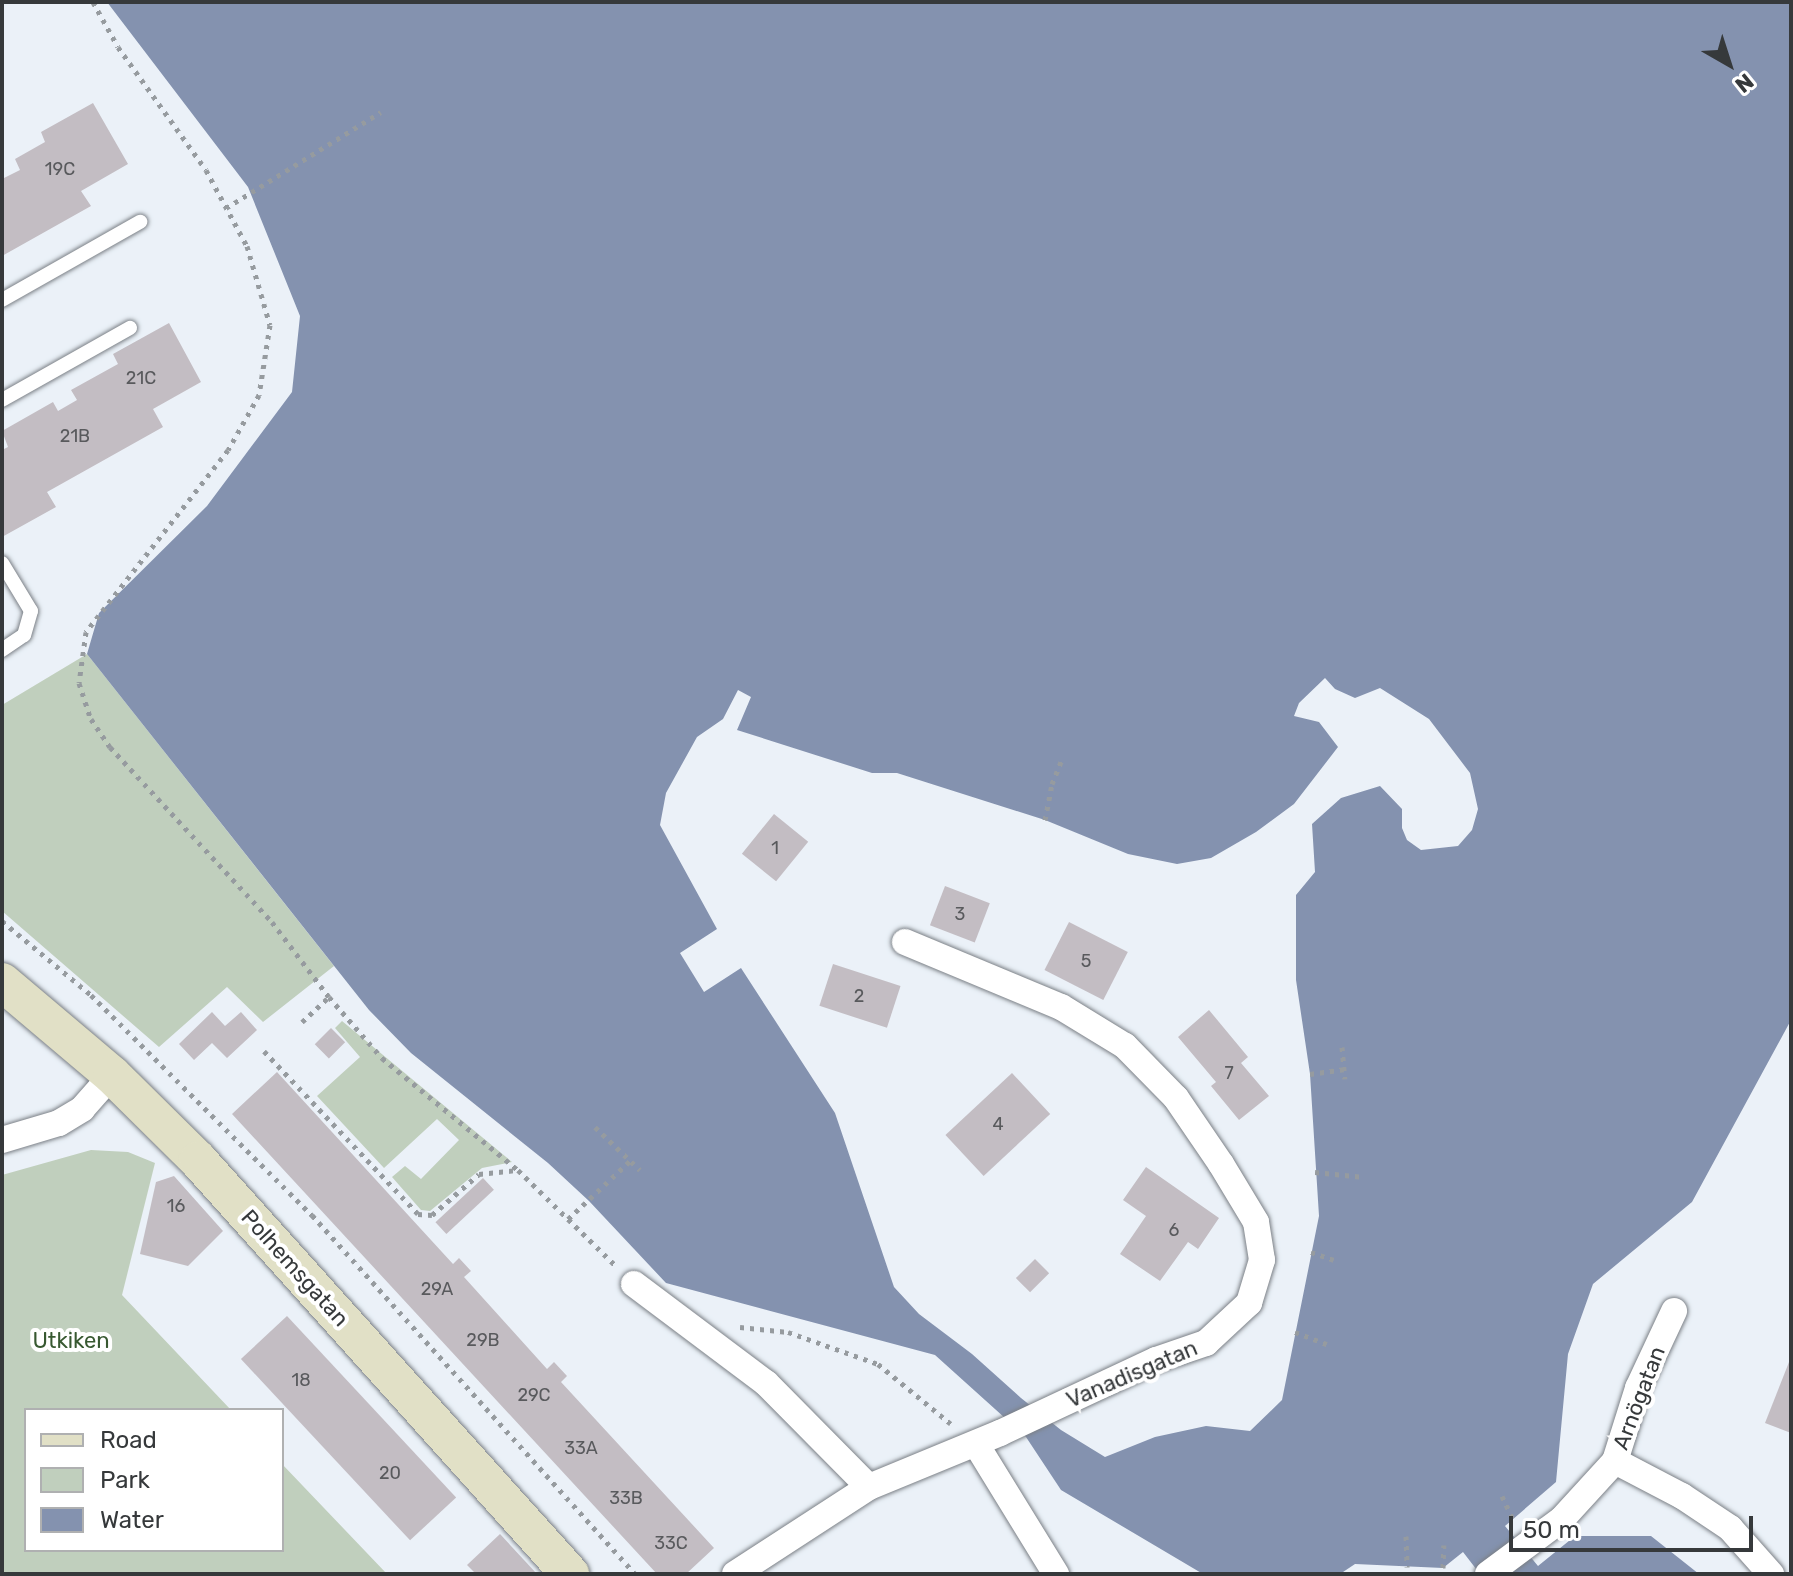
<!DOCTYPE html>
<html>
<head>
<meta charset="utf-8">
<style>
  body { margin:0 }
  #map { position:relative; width:1793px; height:1576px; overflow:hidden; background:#ebf1f8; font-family:Rubik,sans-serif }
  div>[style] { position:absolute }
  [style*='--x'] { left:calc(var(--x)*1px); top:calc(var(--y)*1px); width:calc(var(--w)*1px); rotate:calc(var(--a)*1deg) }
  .green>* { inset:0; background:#c0cfbd }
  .water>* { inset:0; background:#8492af }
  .building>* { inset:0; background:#c3bdc3; transform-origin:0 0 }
  .path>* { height:5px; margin-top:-2.5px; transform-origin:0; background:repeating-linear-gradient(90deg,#969b9f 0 4px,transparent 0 10px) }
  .roads { filter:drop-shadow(0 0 2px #7b8086) drop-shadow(0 0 2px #7b8086) }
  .lane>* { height:14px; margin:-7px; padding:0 7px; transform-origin:7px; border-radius:7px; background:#fff }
  .street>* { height:26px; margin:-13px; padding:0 13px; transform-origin:13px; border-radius:13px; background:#fff }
  .secondary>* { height:38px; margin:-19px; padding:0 19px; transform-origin:19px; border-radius:19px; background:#e1e0c6 }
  span { translate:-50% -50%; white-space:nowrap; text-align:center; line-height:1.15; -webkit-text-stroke:8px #fff; paint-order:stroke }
  .number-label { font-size:18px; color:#595a5d }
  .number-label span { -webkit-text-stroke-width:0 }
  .street-label { font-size:22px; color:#36393b }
  .park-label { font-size:22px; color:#385931 }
  .frame { position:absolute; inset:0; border:4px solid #36393b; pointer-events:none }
  .legend { position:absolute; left:24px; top:1408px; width:260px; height:144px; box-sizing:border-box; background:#fff; border:2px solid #afb0b1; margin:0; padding:10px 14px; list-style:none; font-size:24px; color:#36393b }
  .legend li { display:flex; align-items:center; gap:16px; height:40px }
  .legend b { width:40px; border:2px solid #afb0b1 }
  .north { position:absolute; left:1689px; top:24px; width:80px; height:80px; -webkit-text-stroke:6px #fff; paint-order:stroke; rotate:141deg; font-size:22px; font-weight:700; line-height:32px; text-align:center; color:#36393b }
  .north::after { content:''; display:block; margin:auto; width:28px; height:36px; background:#36393b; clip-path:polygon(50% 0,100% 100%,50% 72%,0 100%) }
  .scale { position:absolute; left:1509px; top:1516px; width:244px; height:36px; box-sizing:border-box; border:4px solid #36393b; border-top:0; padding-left:10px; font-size:24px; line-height:28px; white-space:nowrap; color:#36393b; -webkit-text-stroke:6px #fff; paint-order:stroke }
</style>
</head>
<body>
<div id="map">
  <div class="green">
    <div style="clip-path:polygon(87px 654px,334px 966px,263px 1022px,227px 987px,159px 1047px,2px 911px,2px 705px)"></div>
    <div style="clip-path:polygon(342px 1021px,512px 1162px,482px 1168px,430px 1211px,421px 1210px,392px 1177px,405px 1166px,421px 1179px,459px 1140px,437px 1119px,384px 1168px,317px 1096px,360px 1057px,335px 1028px)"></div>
    <div style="clip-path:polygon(91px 1150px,128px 1152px,155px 1163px,122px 1295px,231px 1410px,26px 1410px,26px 1550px,282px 1550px,282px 1464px,387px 1574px,2px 1574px,2px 1175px)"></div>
  </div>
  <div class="water">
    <div style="clip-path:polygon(evenodd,107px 2px,1791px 2px,1791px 1020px,1692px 1202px,1593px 1284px,1568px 1354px,1556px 1482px,1505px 1526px,1538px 1566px,1575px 1536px,1651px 1536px,1699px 1574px,1480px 1574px,1463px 1552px,1443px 1568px,1355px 1564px,1340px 1574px,1203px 1574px,1061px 1490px,1026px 1437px,935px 1355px,666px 1283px,589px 1201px,548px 1163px,411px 1053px,369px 1010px,87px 654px,99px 613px,207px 506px,292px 392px,300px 316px,248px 187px,107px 2px,1325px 678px,1335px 689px,1355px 698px,1380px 688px,1429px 719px,1470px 773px,1478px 809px,1472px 830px,1458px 846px,1421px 850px,1407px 840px,1402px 828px,1402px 809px,1380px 786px,1341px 798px,1312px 824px,1315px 872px,1296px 895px,1296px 980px,1310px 1074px,1319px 1216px,1282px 1400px,1250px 1431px,1206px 1426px,1155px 1437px,1105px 1457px,1061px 1430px,1021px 1398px,972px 1354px,919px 1314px,894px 1287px,835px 1113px,741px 968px,704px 992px,680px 953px,717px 929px,660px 825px,666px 793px,697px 737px,723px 719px,738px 690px,751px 697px,737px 730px,872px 773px,897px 773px,1045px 820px,1128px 854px,1177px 864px,1211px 858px,1256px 832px,1294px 804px,1338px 747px,1319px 722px,1294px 716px,1299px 703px,1325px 678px)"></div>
  </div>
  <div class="building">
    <div style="clip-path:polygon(93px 103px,128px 164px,81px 191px,91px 206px,2px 256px,2px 179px,20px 170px,15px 159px,45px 142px,41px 132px)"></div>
    <div style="clip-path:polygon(169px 323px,201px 382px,153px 409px,163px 427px,47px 492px,56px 507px,2px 537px,2px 450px,8px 447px,2px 431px,53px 402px,58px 411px,77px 400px,71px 390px,118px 364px,113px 354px)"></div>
    <div style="left:774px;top:814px;width:44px;height:51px;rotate:39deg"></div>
    <div style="left:945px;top:886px;width:48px;height:42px;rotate:21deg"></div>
    <div style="left:1069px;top:922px;width:66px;height:54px;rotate:27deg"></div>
    <div style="left:833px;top:964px;width:71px;height:44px;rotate:18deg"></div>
    <div style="clip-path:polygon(1209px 1010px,1248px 1057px,1241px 1063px,1269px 1096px,1239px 1120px,1211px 1086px,1216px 1082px,1178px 1037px)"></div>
    <div style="clip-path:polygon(212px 1012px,225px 1026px,241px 1012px,257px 1030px,227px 1058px,212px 1043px,194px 1060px,179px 1044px)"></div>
    <div style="left:331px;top:1028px;width:20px;height:23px;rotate:45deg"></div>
    <div style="clip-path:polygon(277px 1072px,453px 1264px,459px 1258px,471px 1271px,464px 1277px,547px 1369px,554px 1362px,567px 1376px,561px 1382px,714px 1548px,686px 1574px,657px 1574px,232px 1114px)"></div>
    <div style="left:1012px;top:1073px;width:56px;height:91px;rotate:47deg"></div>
    <div style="clip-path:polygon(1146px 1167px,1219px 1218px,1198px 1249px,1188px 1242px,1160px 1281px,1120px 1254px,1146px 1216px,1123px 1200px)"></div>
    <div style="clip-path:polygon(174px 1176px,223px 1231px,188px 1266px,140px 1254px,156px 1182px)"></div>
    <div style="left:483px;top:1178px;width:16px;height:65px;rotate:47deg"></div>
    <div style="left:1035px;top:1259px;width:20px;height:27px;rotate:45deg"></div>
    <div style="left:287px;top:1316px;width:248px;height:63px;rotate:47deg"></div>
    <div style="clip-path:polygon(1791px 1357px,1791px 1433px,1765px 1423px)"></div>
    <div style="clip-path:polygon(500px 1534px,537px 1574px,476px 1574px,467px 1565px)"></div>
  </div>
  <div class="path">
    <div style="--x:93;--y:2;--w:51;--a:60.9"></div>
    <div style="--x:118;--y:47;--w:151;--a:54.4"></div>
    <div style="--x:206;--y:170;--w:86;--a:61.7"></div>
    <div style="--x:247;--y:246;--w:82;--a:73.8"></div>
    <div style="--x:270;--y:325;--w:71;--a:98.9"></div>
    <div style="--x:259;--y:395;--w:63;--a:119.4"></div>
    <div style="--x:228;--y:450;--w:231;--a:128"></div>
    <div style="--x:86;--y:632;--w:51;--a:97.8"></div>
    <div style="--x:79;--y:683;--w:38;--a:72"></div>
    <div style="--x:91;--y:719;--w:34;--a:56"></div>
    <div style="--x:110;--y:747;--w:238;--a:47.2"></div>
    <div style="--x:272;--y:922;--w:94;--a:52.8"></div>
    <div style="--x:329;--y:997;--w:81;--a:49"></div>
    <div style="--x:382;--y:1058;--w:176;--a:39.5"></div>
    <div style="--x:518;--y:1170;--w:137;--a:44.4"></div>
    <div style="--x:226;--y:208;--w:182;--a:-31.8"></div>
    <div style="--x:1045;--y:820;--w:37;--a:-79"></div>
    <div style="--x:1052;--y:784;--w:29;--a:-68"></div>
    <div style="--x:2;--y:921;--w:116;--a:39.7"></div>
    <div style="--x:91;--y:995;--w:312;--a:44.9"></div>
    <div style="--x:312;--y:1215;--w:483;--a:48"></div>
    <div style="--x:302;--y:1022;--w:37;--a:-43"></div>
    <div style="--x:1342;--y:1047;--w:32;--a:85"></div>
    <div style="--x:264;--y:1051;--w:224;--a:46.6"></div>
    <div style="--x:418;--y:1214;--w:14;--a:4"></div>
    <div style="--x:432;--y:1215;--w:62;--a:-41.1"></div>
    <div style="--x:479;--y:1174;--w:37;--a:-6"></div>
    <div style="--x:1310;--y:1074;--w:34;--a:-8"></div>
    <div style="--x:595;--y:1127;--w:62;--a:43.7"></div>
    <div style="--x:1315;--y:1172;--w:49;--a:5.8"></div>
    <div style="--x:568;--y:1219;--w:85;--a:-43.1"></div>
    <div style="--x:1311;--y:1252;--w:24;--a:19"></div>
    <div style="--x:740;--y:1327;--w:48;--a:5.9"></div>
    <div style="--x:788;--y:1332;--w:96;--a:19.6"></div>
    <div style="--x:878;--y:1364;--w:94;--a:39.4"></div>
    <div style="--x:1295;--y:1332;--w:34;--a:21"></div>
    <div style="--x:1502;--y:1496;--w:26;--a:65"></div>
    <div style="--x:1406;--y:1536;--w:31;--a:88"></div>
    <div style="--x:1443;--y:1568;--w:23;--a:-88"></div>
  </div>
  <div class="roads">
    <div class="lane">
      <div style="--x:2;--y:300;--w:159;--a:-29.5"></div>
      <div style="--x:2;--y:400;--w:147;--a:-29.4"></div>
      <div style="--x:2;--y:563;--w:56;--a:58.9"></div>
      <div style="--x:31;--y:611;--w:25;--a:106"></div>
      <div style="--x:24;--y:635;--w:27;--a:146"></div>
    </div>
    <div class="street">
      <div style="--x:2;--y:1140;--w:59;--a:-16.6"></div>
      <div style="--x:59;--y:1123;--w:27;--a:-31"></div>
      <div style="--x:82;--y:1109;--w:45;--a:-48.6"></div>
      <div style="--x:634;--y:1284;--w:165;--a:36.9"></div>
      <div style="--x:766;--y:1383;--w:146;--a:45.3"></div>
      <div style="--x:976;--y:1444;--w:153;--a:58.4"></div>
      <div style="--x:1615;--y:1461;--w:76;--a:27.6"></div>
      <div style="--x:1682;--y:1496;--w:58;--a:33.7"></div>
      <div style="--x:1730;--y:1528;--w:62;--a:48.3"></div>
      <div style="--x:735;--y:1574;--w:160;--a:-33"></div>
      <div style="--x:869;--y:1487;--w:142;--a:-22.4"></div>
      <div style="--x:1000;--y:1433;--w:172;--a:-25.1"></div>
      <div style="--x:1156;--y:1360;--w:53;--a:-18.8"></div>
      <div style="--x:1206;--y:1343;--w:59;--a:-42.9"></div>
      <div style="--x:1249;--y:1303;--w:45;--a:-73.2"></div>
      <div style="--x:1262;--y:1260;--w:38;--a:-99"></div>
      <div style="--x:1256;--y:1222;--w:68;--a:-121.1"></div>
      <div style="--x:1221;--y:1164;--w:80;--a:-124.3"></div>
      <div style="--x:1176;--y:1098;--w:73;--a:-134.4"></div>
      <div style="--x:1125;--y:1046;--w:75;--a:-148.6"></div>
      <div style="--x:1061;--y:1007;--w:169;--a:-157.4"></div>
      <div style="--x:1488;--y:1574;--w:92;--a:-36.6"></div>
      <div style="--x:1562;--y:1519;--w:79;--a:-47.6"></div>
      <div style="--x:1615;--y:1461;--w:77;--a:-72.5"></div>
      <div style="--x:1638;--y:1388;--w:85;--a:-64.9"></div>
    </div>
    <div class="secondary">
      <div style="--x:2;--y:982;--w:144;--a:40.2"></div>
      <div style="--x:112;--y:1075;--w:121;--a:44.7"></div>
      <div style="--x:198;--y:1160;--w:557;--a:48.06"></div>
    </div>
  </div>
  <div class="number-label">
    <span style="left:60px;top:169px">19C</span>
    <span style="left:141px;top:378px">21C</span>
    <span style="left:75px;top:436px">21B</span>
    <span style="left:775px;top:848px">1</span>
    <span style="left:960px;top:914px">3</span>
    <span style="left:1086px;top:961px">5</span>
    <span style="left:859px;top:996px">2</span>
    <span style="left:1229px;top:1073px">7</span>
    <span style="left:998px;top:1124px">4</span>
    <span style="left:176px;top:1206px">16</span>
    <span style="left:1174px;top:1230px">6</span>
    <span style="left:437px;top:1289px">29A</span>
    <span style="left:483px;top:1340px">29B</span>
    <span style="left:301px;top:1380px">18</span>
    <span style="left:534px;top:1395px">29C</span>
    <span style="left:581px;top:1448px">33A</span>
    <span style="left:390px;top:1473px">20</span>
    <span style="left:626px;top:1498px">33B</span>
    <span style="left:671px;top:1543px">33C</span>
  </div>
  <div class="street-label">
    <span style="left:295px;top:1268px;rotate:48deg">Polhemsgatan</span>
    <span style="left:1132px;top:1374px;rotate:-23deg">Vanadisgatan</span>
    <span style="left:1639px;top:1398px;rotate:-69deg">Arnögatan</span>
  </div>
  <div class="park-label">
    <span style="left:71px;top:1341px">Utkiken</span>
  </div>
  <div class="frame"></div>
  <ul class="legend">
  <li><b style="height:10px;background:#e1e0c6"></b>Road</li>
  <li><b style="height:22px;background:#c0cfbd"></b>Park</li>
  <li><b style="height:22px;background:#8492af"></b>Water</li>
  </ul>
  <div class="north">N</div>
  <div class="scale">50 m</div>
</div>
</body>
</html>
